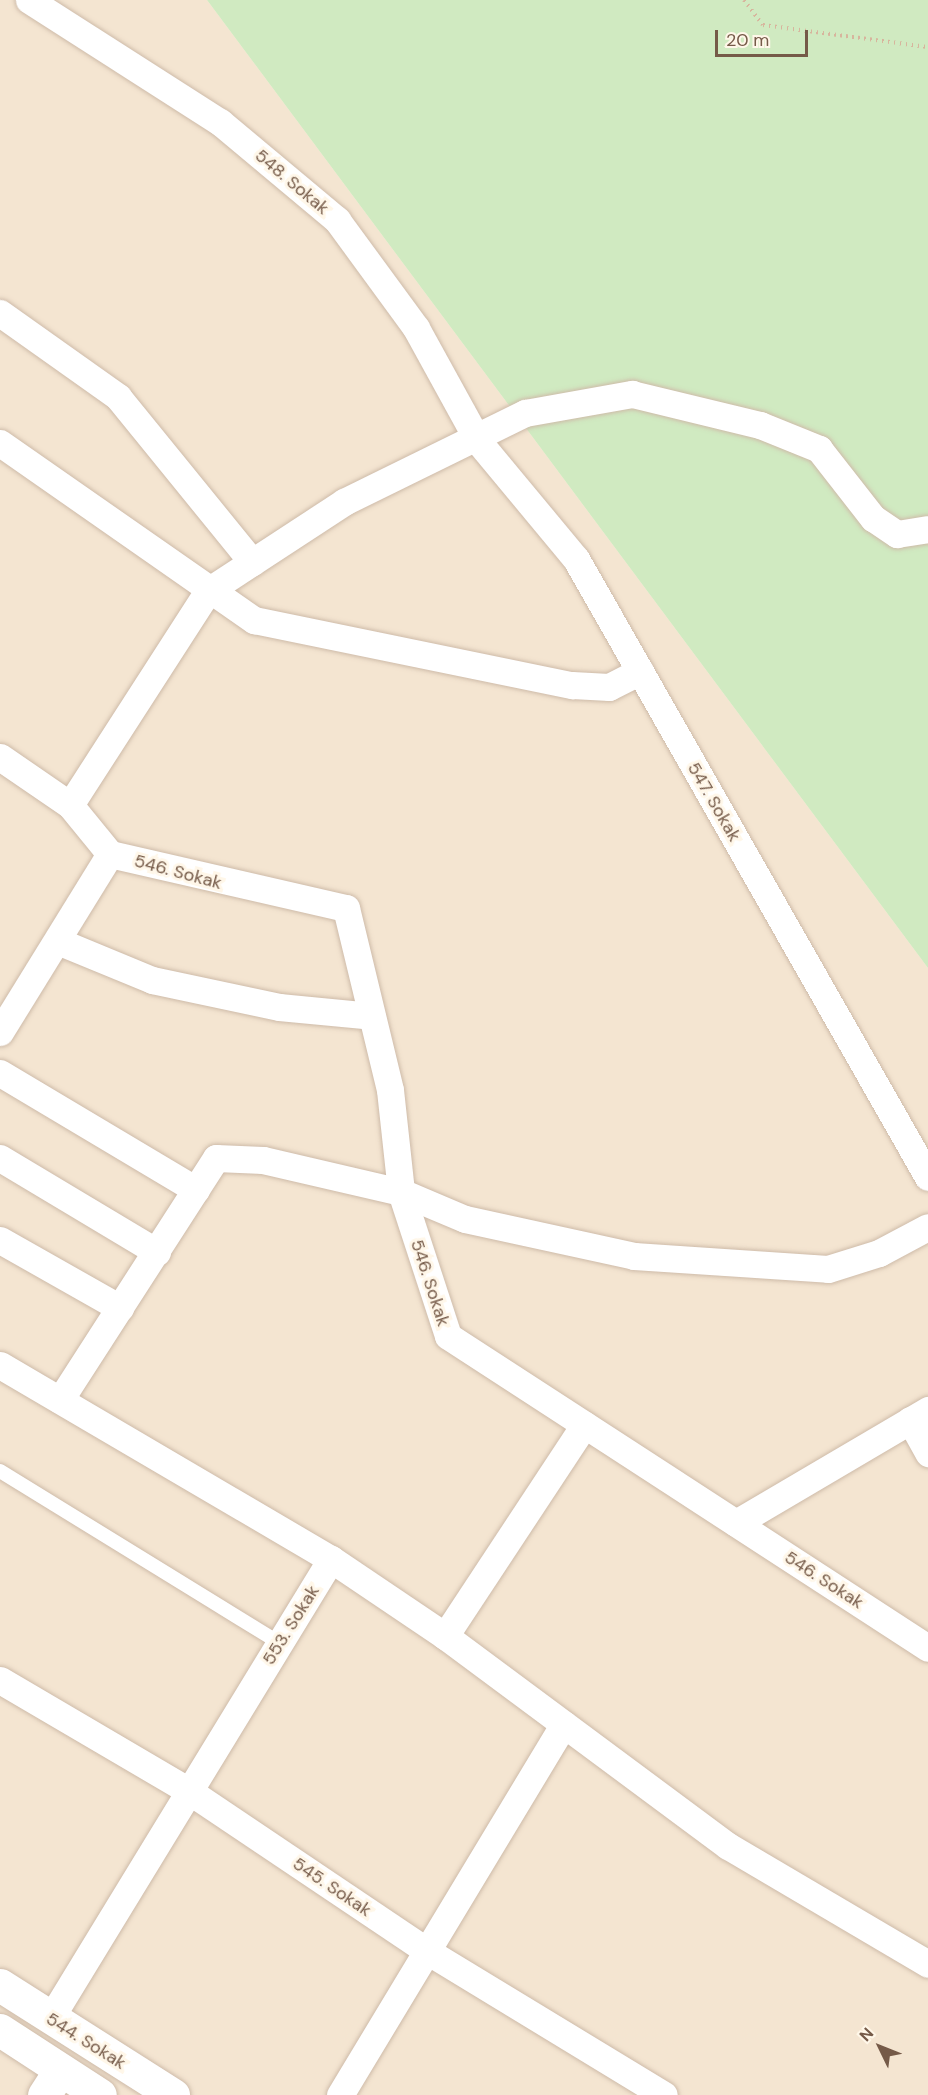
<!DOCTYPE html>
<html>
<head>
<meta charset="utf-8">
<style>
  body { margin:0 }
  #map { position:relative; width:928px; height:2095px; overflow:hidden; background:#fcf3e3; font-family:"DM Sans",sans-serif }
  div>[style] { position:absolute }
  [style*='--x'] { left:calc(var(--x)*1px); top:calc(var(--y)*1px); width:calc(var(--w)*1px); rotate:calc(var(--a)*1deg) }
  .residential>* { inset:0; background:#f4e5d1 }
  .green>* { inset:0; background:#d0eac1 }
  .path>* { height:4px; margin-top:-2px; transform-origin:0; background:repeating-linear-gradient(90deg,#d7b59d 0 1.5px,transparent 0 6px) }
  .roads { filter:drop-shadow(0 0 2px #cebba9) drop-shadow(0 0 2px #cebba9) }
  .service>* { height:14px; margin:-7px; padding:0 7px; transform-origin:7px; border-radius:7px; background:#fff }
  .minor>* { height:27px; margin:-13.5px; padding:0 13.5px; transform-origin:13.5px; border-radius:13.5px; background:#fff }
  .tertiary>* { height:33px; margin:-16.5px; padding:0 16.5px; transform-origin:16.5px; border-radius:16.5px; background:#fff }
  span { translate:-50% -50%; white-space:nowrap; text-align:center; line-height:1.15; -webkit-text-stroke:6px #fff7e9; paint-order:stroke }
  .street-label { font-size:18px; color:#755a48 }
  .north { position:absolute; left:850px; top:2017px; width:60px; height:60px; -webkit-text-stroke:4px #fff7e9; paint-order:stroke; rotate:313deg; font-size:16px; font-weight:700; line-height:24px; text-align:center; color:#755a48 }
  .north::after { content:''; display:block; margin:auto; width:21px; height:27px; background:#755a48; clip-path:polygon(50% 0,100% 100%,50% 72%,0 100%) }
  .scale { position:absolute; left:715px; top:30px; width:93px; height:27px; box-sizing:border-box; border:3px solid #755a48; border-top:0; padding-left:8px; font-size:18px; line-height:21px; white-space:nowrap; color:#755a48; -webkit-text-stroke:4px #fff7e9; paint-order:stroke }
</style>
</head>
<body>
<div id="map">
  <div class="residential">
    <div style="clip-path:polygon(0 0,207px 0,928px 968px,928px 2095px,0 2095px)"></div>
  </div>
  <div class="green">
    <div style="clip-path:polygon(207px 0,928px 0,928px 968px)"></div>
  </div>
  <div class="path">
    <div style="--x:744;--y:0;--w:31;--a:53"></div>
    <div style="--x:763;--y:25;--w:166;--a:7.6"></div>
  </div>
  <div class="roads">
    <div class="service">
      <div style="--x:0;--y:1471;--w:329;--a:31.6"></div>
    </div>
    <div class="minor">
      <div style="--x:29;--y:0;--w:227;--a:32.6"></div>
      <div style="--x:220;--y:122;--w:153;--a:39.9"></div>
      <div style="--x:337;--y:220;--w:134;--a:53.8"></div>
      <div style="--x:416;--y:328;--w:129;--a:61.2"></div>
      <div style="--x:478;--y:441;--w:153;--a:50.3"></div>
      <div style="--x:576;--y:559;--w:711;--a:60.34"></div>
      <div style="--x:0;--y:313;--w:145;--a:35.4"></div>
      <div style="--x:118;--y:397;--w:213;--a:50.9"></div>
      <div style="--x:0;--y:443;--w:310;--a:34.9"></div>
      <div style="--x:254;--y:620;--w:325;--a:11.6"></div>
      <div style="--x:572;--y:685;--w:37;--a:3"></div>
      <div style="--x:609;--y:687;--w:35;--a:-27"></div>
      <div style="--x:0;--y:757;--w:85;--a:34.4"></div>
      <div style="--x:70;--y:805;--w:63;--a:50.8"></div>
      <div style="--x:70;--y:805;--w:255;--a:-57.2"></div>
      <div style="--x:208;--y:591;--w:163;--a:-33.2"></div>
      <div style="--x:344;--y:502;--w:202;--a:-26.2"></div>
      <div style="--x:525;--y:413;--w:109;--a:-10.1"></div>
      <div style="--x:632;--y:394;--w:132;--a:13.6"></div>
      <div style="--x:760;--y:425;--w:64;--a:22.1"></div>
      <div style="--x:819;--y:449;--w:88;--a:52"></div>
      <div style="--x:873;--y:518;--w:29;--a:34"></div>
      <div style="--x:897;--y:534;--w:31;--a:-9"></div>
      <div style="--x:110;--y:854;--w:242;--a:12.9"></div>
      <div style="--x:346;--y:908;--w:187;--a:76.4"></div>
      <div style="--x:390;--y:1090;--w:103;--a:83.8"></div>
      <div style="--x:401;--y:1192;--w:151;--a:71.9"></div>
      <div style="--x:448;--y:1336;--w:572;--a:33.02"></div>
      <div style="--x:60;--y:942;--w:100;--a:22.4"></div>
      <div style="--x:152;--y:980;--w:130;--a:12"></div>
      <div style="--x:279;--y:1007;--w:93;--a:5.5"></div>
      <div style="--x:0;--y:1032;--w:209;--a:-58.3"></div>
      <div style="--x:0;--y:1073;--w:228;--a:30.8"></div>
      <div style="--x:0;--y:1158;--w:183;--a:30.9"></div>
      <div style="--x:0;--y:1240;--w:138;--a:29.5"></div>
      <div style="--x:0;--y:1365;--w:384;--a:30.4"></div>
      <div style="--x:331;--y:1559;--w:539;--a:121.42"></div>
      <div style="--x:60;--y:1400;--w:288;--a:-57.2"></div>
      <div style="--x:216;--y:1158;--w:47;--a:2.4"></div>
      <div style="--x:263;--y:1160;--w:142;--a:13.1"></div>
      <div style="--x:401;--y:1192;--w:69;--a:22.9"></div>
      <div style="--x:465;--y:1219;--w:173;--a:12.3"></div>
      <div style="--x:634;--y:1256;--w:194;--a:3.8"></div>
      <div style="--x:828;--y:1269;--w:53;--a:-17.4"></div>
      <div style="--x:879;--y:1253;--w:55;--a:-28"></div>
      <div style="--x:910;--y:1420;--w:38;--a:61"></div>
      <div style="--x:736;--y:1523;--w:223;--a:-30.5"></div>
      <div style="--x:331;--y:1559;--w:138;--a:34"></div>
      <div style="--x:445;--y:1636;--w:352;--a:36.6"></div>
      <div style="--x:728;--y:1846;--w:232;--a:30.5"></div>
      <div style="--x:445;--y:1636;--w:253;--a:-56.6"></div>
      <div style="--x:0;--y:1680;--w:219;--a:30.4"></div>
      <div style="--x:189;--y:1791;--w:287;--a:33.9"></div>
      <div style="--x:427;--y:1951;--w:277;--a:31.3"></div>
      <div style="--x:340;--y:2095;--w:433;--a:-58.9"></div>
    </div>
    <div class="tertiary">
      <div style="--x:0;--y:1985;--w:205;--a:32.4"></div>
      <div style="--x:0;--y:2030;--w:119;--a:33"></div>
      <div style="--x:44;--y:2095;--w:30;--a:-57"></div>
    </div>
  </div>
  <div class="street-label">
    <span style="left:292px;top:182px;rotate:40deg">548. Sokak</span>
    <span style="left:714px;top:802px;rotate:60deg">547. Sokak</span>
    <span style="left:178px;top:872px;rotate:15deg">546. Sokak</span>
    <span style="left:430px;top:1283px;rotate:72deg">546. Sokak</span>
    <span style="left:824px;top:1580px;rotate:33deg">546. Sokak</span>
    <span style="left:291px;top:1625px;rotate:-58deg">553. Sokak</span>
    <span style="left:332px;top:1887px;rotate:34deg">545. Sokak</span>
    <span style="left:86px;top:2041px;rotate:32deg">544. Sokak</span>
  </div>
  <div class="north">N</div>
  <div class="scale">20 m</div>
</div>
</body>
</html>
